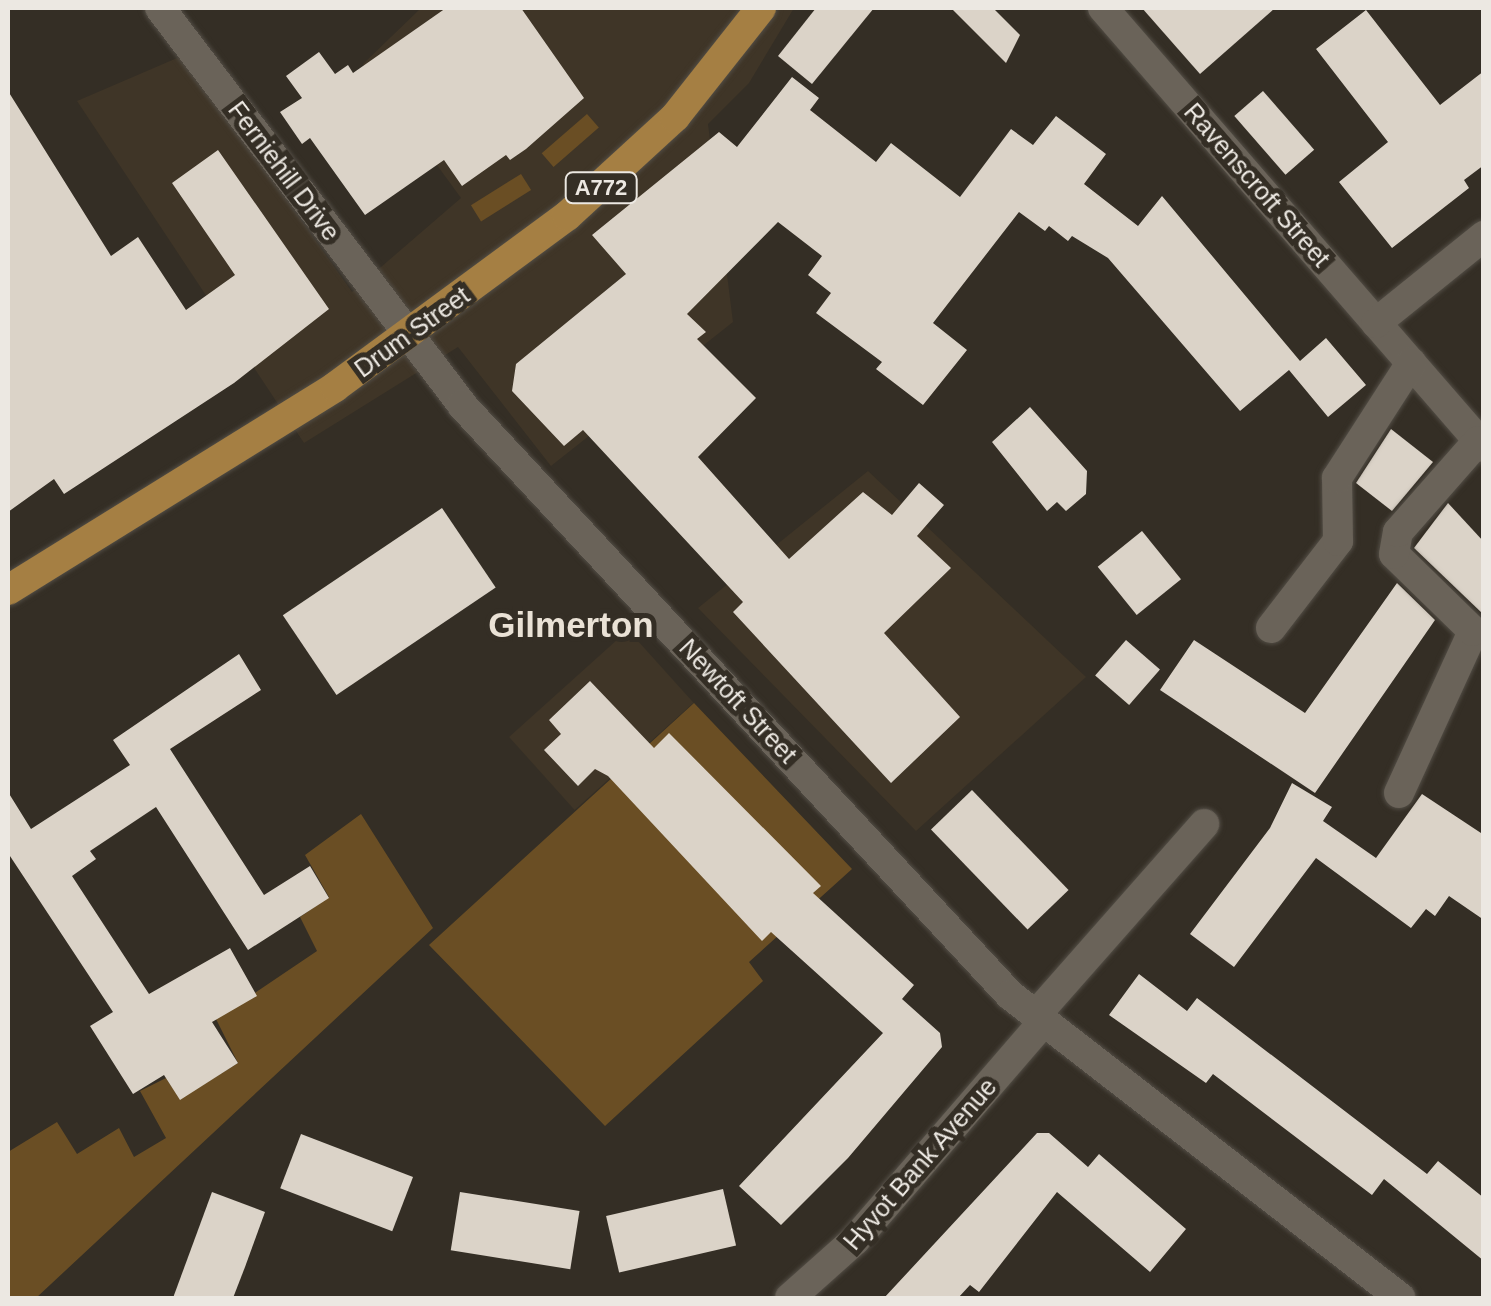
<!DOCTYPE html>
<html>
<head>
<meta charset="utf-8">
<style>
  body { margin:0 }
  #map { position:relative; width:1491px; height:1306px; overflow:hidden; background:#342e25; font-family:Arial,sans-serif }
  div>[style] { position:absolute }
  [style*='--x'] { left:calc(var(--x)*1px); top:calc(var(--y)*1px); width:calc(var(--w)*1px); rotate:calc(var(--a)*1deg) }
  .built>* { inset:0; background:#3f3527; transform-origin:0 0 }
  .green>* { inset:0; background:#6a4e24; transform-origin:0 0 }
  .building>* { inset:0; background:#dbd3c8; transform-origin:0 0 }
  .roads { filter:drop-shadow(0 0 2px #524d45) drop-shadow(0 0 2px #524d45) }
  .minor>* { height:30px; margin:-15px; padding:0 15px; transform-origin:15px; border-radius:15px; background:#6a6359 }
  .secondary>* { height:30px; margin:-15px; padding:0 15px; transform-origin:15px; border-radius:15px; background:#6a6359 }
  .primary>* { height:30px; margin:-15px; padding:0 15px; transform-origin:15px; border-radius:15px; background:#a57f43 }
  span { translate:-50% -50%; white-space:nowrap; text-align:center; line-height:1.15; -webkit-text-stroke:10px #342e25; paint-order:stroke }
  .shield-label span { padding:2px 8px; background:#342e25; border:2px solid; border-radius:8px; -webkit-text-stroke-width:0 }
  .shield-label { font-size:22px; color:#ece8e2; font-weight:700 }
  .street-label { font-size:25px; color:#ece8e2 }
  .district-label { font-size:35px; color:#eae2d6; font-weight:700 }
  .frame { position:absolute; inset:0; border:10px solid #ece8e2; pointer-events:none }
</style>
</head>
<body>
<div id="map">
  <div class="built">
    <div style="clip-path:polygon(421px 8px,794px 8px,749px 83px,708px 124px,733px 322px,551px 466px,458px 347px,304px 443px,77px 101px,184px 55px,352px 292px,461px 198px,363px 64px)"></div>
    <div style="clip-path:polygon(868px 471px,1086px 677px,916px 831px,698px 608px)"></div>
    <div style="left:628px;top:630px;width:98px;height:160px;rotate:48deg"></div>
  </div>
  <div class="green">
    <div style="left:587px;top:114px;width:18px;height:60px;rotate:49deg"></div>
    <div style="left:521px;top:174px;width:19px;height:59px;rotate:58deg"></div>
    <div style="clip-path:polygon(694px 703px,852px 869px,749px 962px,763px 981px,605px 1126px,429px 945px)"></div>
    <div style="clip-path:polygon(361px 814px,433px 928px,36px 1298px,8px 1298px,8px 1152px,57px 1122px,77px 1154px,119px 1128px,134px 1157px,166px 1138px,140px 1091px,166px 1078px,180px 1099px,238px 1063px,216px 1019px,317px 951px,300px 917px,329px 897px,305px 855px)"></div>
  </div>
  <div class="building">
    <div style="clip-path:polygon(446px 8px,521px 8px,584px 98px,526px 149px,510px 160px,506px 155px,462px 186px,444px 160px,365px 215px,310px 138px,302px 144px,280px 112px,302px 98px,286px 76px,319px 52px,335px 74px,348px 65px,353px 73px)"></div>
    <div style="clip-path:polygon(816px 8px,874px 8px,812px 84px,778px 56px)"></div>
    <div style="clip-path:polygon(951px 8px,993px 8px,1020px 35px,1006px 63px)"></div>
    <div style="clip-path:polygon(1142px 8px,1275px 8px,1200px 74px)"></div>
    <div style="clip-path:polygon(1366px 10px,1440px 105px,1484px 71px,1484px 165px,1464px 180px,1469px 188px,1392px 248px,1339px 182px,1388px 142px,1316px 49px)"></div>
    <div style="clip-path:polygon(792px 77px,819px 98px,810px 110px,876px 162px,891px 143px,960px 197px,1011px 129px,1033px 145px,1056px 116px,1106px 154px,1084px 184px,1138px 226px,1162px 196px,1300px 361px,1326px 338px,1366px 385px,1328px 417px,1289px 370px,1240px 411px,1108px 258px,1072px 236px,1068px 241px,1049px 226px,1045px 231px,1019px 212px,933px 323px,967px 350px,923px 405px,876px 369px,882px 362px,816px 313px,831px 293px,808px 275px,822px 256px,778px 222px,687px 314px,706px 332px,697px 339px,756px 398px,698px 457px,789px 559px,863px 492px,892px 515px,919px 483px,944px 505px,917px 536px,951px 568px,884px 633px,960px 717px,891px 783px,733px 612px,743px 602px,583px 430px,564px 446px,512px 391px,516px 364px,626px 274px,592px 235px,719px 132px,737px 147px)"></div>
    <div style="clip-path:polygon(8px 91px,111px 256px,138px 237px,186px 310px,235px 275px,172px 183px,218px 150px,329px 309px,234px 383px,64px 494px,54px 479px,8px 512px)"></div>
    <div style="left:1263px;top:91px;width:78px;height:38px;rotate:49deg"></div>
    <div style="clip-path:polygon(1030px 407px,1087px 471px,1086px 494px,1066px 511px,1057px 502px,1047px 511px,992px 442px)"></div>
    <div style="clip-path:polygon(1391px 429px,1433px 462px,1392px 511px,1356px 483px)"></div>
    <div style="clip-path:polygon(1448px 503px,1484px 542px,1484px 615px,1414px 548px)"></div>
    <div style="left:442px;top:508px;width:96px;height:192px;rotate:56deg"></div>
    <div style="left:1142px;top:531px;width:62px;height:57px;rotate:51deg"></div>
    <div style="clip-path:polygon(1397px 583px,1435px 620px,1315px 793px,1160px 690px,1194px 640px,1305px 713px)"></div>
    <div style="left:1126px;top:640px;width:45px;height:47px;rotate:41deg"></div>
    <div style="clip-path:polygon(239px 654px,261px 690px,170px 749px,264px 895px,310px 866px,329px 898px,248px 950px,156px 807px,90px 851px,96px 859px,72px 876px,149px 994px,230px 948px,257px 996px,212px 1022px,238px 1063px,180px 1100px,164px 1075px,133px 1094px,90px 1026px,113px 1012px,8px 853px,8px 792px,31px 829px,130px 765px,113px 740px)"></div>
    <div style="clip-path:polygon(590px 681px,654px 748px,669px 733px,821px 886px,813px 893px,914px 985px,902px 999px,940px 1033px,942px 1047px,848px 1158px,781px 1225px,739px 1186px,883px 1033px,771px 932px,762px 941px,608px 776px,595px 769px,578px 786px,544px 750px,561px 734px,549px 720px)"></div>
    <div style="clip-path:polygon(1292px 783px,1332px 807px,1323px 821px,1376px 858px,1422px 794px,1484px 835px,1484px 920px,1449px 896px,1435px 916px,1426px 909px,1411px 928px,1316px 858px,1234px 967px,1190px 934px,1270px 828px)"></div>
    <div style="left:972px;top:790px;width:139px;height:57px;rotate:46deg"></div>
    <div style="clip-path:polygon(1139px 974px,1187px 1011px,1197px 998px,1427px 1174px,1438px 1161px,1484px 1198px,1484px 1261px,1384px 1179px,1372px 1195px,1213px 1074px,1206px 1083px,1109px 1015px)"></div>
    <div style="clip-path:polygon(1037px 1133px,1049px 1133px,1088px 1167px,1099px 1154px,1186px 1229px,1150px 1272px,1057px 1192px,979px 1292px,970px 1285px,958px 1298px,884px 1298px)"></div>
    <div style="left:301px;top:1134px;width:120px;height:58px;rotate:21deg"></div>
    <div style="left:723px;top:1189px;width:58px;height:120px;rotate:77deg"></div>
    <div style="clip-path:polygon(212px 1192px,265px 1212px,245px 1267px,233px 1298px,173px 1298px)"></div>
    <div style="left:460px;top:1192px;width:121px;height:59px;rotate:9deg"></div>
  </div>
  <div class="roads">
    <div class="minor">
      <div style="--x:1103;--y:8;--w:581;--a:49.05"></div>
      <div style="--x:1376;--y:323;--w:139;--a:-38.9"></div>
      <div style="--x:1271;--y:628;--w:110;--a:-52.4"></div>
      <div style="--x:1338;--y:541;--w:63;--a:-90.9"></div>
      <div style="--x:1337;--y:478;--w:137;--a:-57.2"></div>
      <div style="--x:1399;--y:793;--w:178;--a:-65.4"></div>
      <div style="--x:1473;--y:631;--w:110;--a:-135.7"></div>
      <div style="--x:1394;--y:554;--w:22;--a:-80"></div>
      <div style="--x:1398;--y:532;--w:121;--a:-48.7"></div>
      <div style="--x:1035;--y:1016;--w:256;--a:-48.6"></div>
      <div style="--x:790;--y:1298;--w:87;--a:-41.7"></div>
      <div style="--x:855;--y:1240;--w:286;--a:-49.2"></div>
    </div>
    <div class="secondary">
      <div style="--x:160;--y:8;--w:499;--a:52.7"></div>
      <div style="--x:462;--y:405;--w:805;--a:47.11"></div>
      <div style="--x:1010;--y:995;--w:494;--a:37.8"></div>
    </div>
    <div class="primary">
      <div style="--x:8;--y:590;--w:385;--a:-31.8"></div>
      <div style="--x:335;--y:387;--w:288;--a:-36.4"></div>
      <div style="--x:567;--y:216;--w:147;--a:-42.5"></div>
      <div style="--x:675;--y:117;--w:139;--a:-51.7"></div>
    </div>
  </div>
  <div class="shield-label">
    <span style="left:601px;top:188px">A772</span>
  </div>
  <div class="street-label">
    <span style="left:284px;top:171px;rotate:53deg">Ferniehill Drive</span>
    <span style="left:1257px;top:185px;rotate:49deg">Ravenscroft Street</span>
    <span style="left:412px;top:332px;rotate:-36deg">Drum Street</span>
    <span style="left:738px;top:701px;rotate:47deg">Newtoft Street</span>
    <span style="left:920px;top:1164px;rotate:-49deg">Hyvot Bank Avenue</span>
  </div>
  <div class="district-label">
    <span style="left:571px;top:625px">Gilmerton</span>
  </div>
  <div class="frame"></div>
</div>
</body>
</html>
